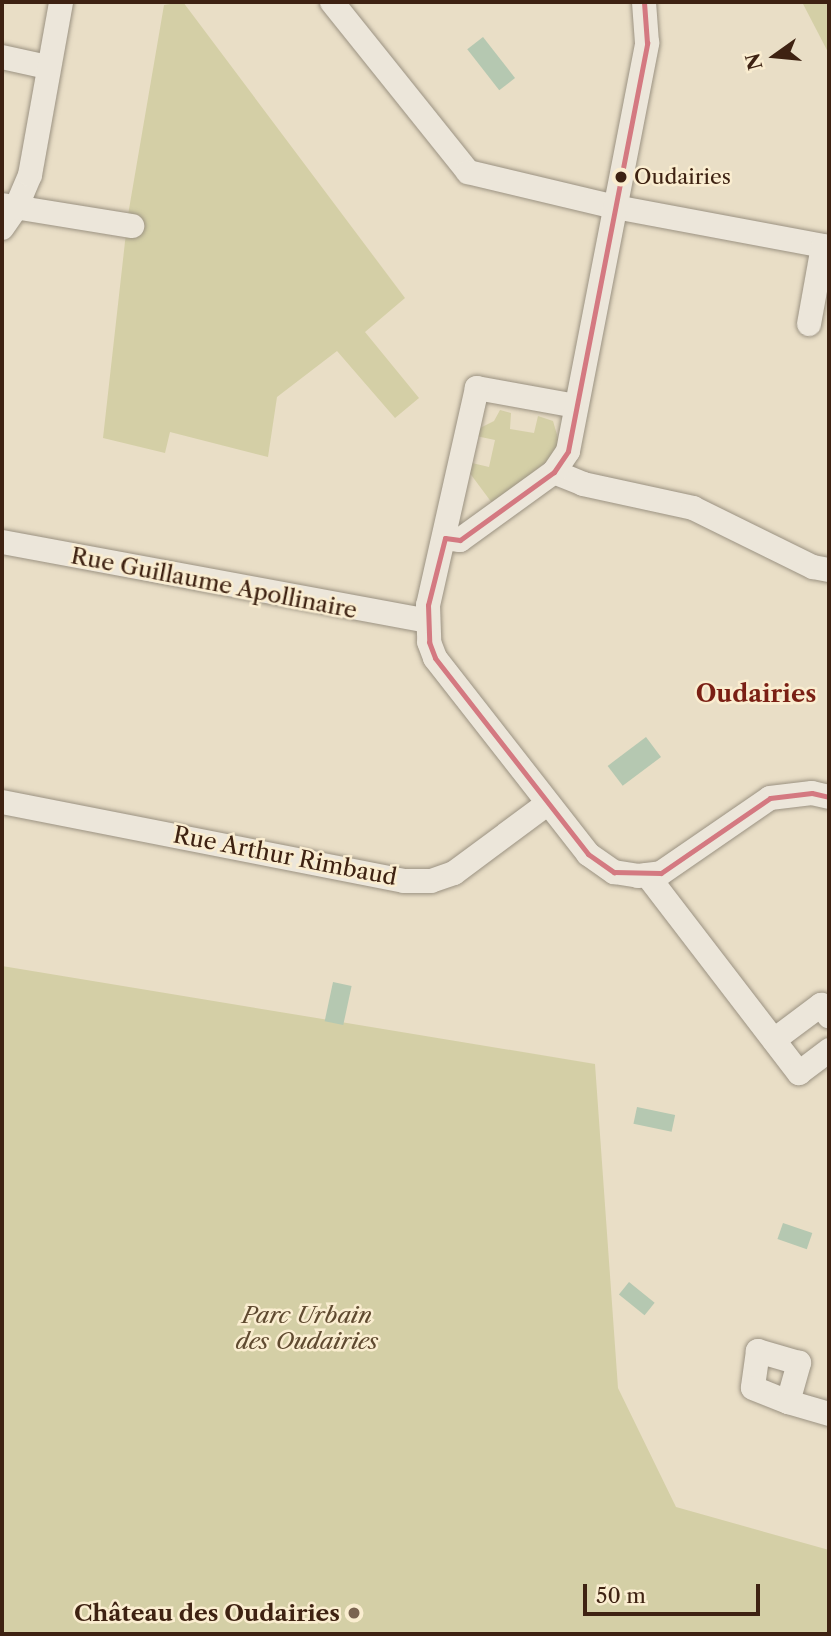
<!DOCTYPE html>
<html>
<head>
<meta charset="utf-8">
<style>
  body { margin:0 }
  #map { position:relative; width:831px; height:1636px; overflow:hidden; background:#e9dec6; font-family:"Libre Caslon Text",serif }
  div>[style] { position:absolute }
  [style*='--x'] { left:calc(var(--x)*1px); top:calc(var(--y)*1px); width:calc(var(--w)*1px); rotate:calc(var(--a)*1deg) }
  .green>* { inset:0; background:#d4cfa6 }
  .water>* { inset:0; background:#b5c8b1; transform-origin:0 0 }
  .roads { filter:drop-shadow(0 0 2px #9b9282) drop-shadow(0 0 2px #9b9282) }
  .minor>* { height:24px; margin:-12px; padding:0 12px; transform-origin:12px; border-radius:12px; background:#ece6da }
  .bus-1>* { height:5px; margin:-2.5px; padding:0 2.5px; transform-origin:2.5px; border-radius:2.5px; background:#d47981 }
  .dots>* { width:19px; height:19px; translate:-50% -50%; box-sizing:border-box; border:4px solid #faedd0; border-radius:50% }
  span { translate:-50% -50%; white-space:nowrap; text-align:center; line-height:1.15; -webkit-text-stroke:5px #faedd0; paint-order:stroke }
  .bus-label { font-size:21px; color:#3e2212 }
  .left { translate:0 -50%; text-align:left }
  .street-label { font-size:23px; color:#3e2212 }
  .park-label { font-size:23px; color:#5f4a30; font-style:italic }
  .poi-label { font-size:23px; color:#3e2212; font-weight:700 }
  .right { translate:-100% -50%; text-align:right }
  .neighbourhood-label { font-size:24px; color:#7a1f14; font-weight:700 }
  .frame { position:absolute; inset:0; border:4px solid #3e2212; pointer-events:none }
  .north { position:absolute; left:740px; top:21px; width:70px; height:70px; -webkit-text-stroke:5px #faedd0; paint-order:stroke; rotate:255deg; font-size:19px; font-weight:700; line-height:28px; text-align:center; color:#3e2212 }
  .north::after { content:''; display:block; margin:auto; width:24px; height:32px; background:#3e2212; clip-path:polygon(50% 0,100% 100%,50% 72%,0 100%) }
  .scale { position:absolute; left:583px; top:1584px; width:177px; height:32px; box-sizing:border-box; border:4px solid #3e2212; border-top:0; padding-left:9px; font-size:21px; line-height:24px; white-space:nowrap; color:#3e2212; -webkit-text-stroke:5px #faedd0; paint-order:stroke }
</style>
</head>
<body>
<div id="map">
  <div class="green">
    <div style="clip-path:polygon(183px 2px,405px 298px,365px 332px,419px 398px,395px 418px,337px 351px,277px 397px,268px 457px,170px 432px,165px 453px,103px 438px,128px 215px,164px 5px)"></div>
    <div style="clip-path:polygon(802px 2px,829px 2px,829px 54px)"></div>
    <div style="clip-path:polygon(500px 410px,511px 413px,510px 429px,534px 433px,538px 416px,553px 421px,560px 445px,553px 457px,492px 503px,469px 472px,472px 463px,489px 467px,495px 440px,476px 436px,478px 429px,494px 421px)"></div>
    <div style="clip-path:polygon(2px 966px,595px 1064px,618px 1388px,676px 1507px,829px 1550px,829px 1634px,2px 1634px)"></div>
  </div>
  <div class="water">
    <div style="left:483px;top:37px;width:52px;height:20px;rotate:52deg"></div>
    <div style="left:646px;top:737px;width:25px;height:48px;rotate:53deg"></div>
    <div style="left:333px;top:982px;width:19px;height:40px;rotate:12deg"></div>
    <div style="left:637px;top:1107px;width:39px;height:17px;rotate:12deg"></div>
    <div style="left:783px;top:1223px;width:31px;height:17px;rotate:19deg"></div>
    <div style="left:629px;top:1282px;width:33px;height:16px;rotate:39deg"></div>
  </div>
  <div class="roads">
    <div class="minor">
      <div style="--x:332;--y:2;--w:218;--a:51.3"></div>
      <div style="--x:468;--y:172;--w:151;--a:13.4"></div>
      <div style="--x:615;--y:207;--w:218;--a:10.6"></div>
      <div style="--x:2;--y:57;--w:46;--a:12.5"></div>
      <div style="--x:2;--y:205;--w:132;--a:9.2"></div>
      <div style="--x:2;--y:228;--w:24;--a:-55"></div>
      <div style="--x:16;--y:208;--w:36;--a:-67"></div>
      <div style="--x:30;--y:175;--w:176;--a:-79.8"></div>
      <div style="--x:809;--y:324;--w:79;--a:-79.8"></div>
      <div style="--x:576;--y:406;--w:101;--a:-169.7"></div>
      <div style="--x:477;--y:388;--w:222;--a:102.7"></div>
      <div style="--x:428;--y:605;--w:37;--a:88"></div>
      <div style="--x:429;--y:642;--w:17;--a:69"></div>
      <div style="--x:435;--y:658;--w:249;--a:52"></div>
      <div style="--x:588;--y:854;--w:32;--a:35"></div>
      <div style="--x:614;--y:872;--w:24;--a:9"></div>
      <div style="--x:638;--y:876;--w:23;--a:-7"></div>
      <div style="--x:661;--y:873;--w:132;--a:-34.5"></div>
      <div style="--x:770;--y:798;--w:42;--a:-6.8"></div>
      <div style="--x:812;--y:793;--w:17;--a:13"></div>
      <div style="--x:554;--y:472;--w:31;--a:22"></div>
      <div style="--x:583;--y:484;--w:113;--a:12.3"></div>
      <div style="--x:693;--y:508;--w:134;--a:26.2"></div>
      <div style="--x:813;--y:567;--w:16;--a:11"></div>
      <div style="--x:445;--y:538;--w:15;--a:8"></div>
      <div style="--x:460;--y:540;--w:116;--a:-35.9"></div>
      <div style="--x:554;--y:472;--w:25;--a:-56"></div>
      <div style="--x:568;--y:451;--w:416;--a:-79"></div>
      <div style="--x:647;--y:43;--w:41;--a:-94.2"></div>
      <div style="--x:2;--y:542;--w:432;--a:10.5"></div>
      <div style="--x:2;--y:802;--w:410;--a:11.1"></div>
      <div style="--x:404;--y:881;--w:27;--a:0"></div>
      <div style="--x:431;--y:881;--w:24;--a:-19"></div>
      <div style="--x:454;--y:873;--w:116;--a:-36.6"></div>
      <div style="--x:647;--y:875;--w:250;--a:52.5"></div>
      <div style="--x:799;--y:1073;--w:38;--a:-37"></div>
      <div style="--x:774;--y:1040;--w:59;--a:-36.7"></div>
      <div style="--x:821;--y:1005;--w:14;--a:54"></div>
      <div style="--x:788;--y:1402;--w:41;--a:-74.2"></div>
      <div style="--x:799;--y:1363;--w:43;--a:-163.7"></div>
      <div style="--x:758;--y:1351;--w:37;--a:98"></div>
      <div style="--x:753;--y:1388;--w:38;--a:22"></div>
      <div style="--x:788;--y:1402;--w:43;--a:16.3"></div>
    </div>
  </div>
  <div class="bus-1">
    <div style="--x:445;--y:538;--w:69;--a:104.2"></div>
    <div style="--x:428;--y:605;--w:37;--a:88"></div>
    <div style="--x:429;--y:642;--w:17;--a:69"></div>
    <div style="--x:435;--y:658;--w:249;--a:52"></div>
    <div style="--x:588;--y:854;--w:32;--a:35"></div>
    <div style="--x:614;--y:872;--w:47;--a:1.2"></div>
    <div style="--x:661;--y:873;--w:132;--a:-34.5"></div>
    <div style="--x:770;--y:798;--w:42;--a:-6.8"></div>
    <div style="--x:812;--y:793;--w:17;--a:13"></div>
    <div style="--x:445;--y:538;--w:15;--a:8"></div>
    <div style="--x:460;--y:540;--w:116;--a:-35.9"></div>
    <div style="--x:554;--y:472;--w:25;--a:-56"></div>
    <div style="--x:568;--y:451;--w:416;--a:-79"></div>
    <div style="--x:647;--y:43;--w:41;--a:-94.2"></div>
  </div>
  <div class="dots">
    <div style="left:621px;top:177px;background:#3e2212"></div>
    <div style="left:354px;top:1613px;background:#7a6451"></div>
  </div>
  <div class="bus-label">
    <span class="left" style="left:634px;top:177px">Oudairies</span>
  </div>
  <div class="street-label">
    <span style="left:214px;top:583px;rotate:11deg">Rue Guillaume Apollinaire</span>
    <span style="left:285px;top:856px;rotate:11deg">Rue Arthur Rimbaud</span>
  </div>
  <div class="park-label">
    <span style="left:307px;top:1328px">Parc Urbain<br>des Oudairies</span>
  </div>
  <div class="poi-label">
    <span class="right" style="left:340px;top:1613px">Château des Oudairies</span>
  </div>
  <div class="neighbourhood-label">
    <span style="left:756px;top:694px">Oudairies</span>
  </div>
  <div class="frame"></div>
  <div class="north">N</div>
  <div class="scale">50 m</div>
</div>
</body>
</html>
